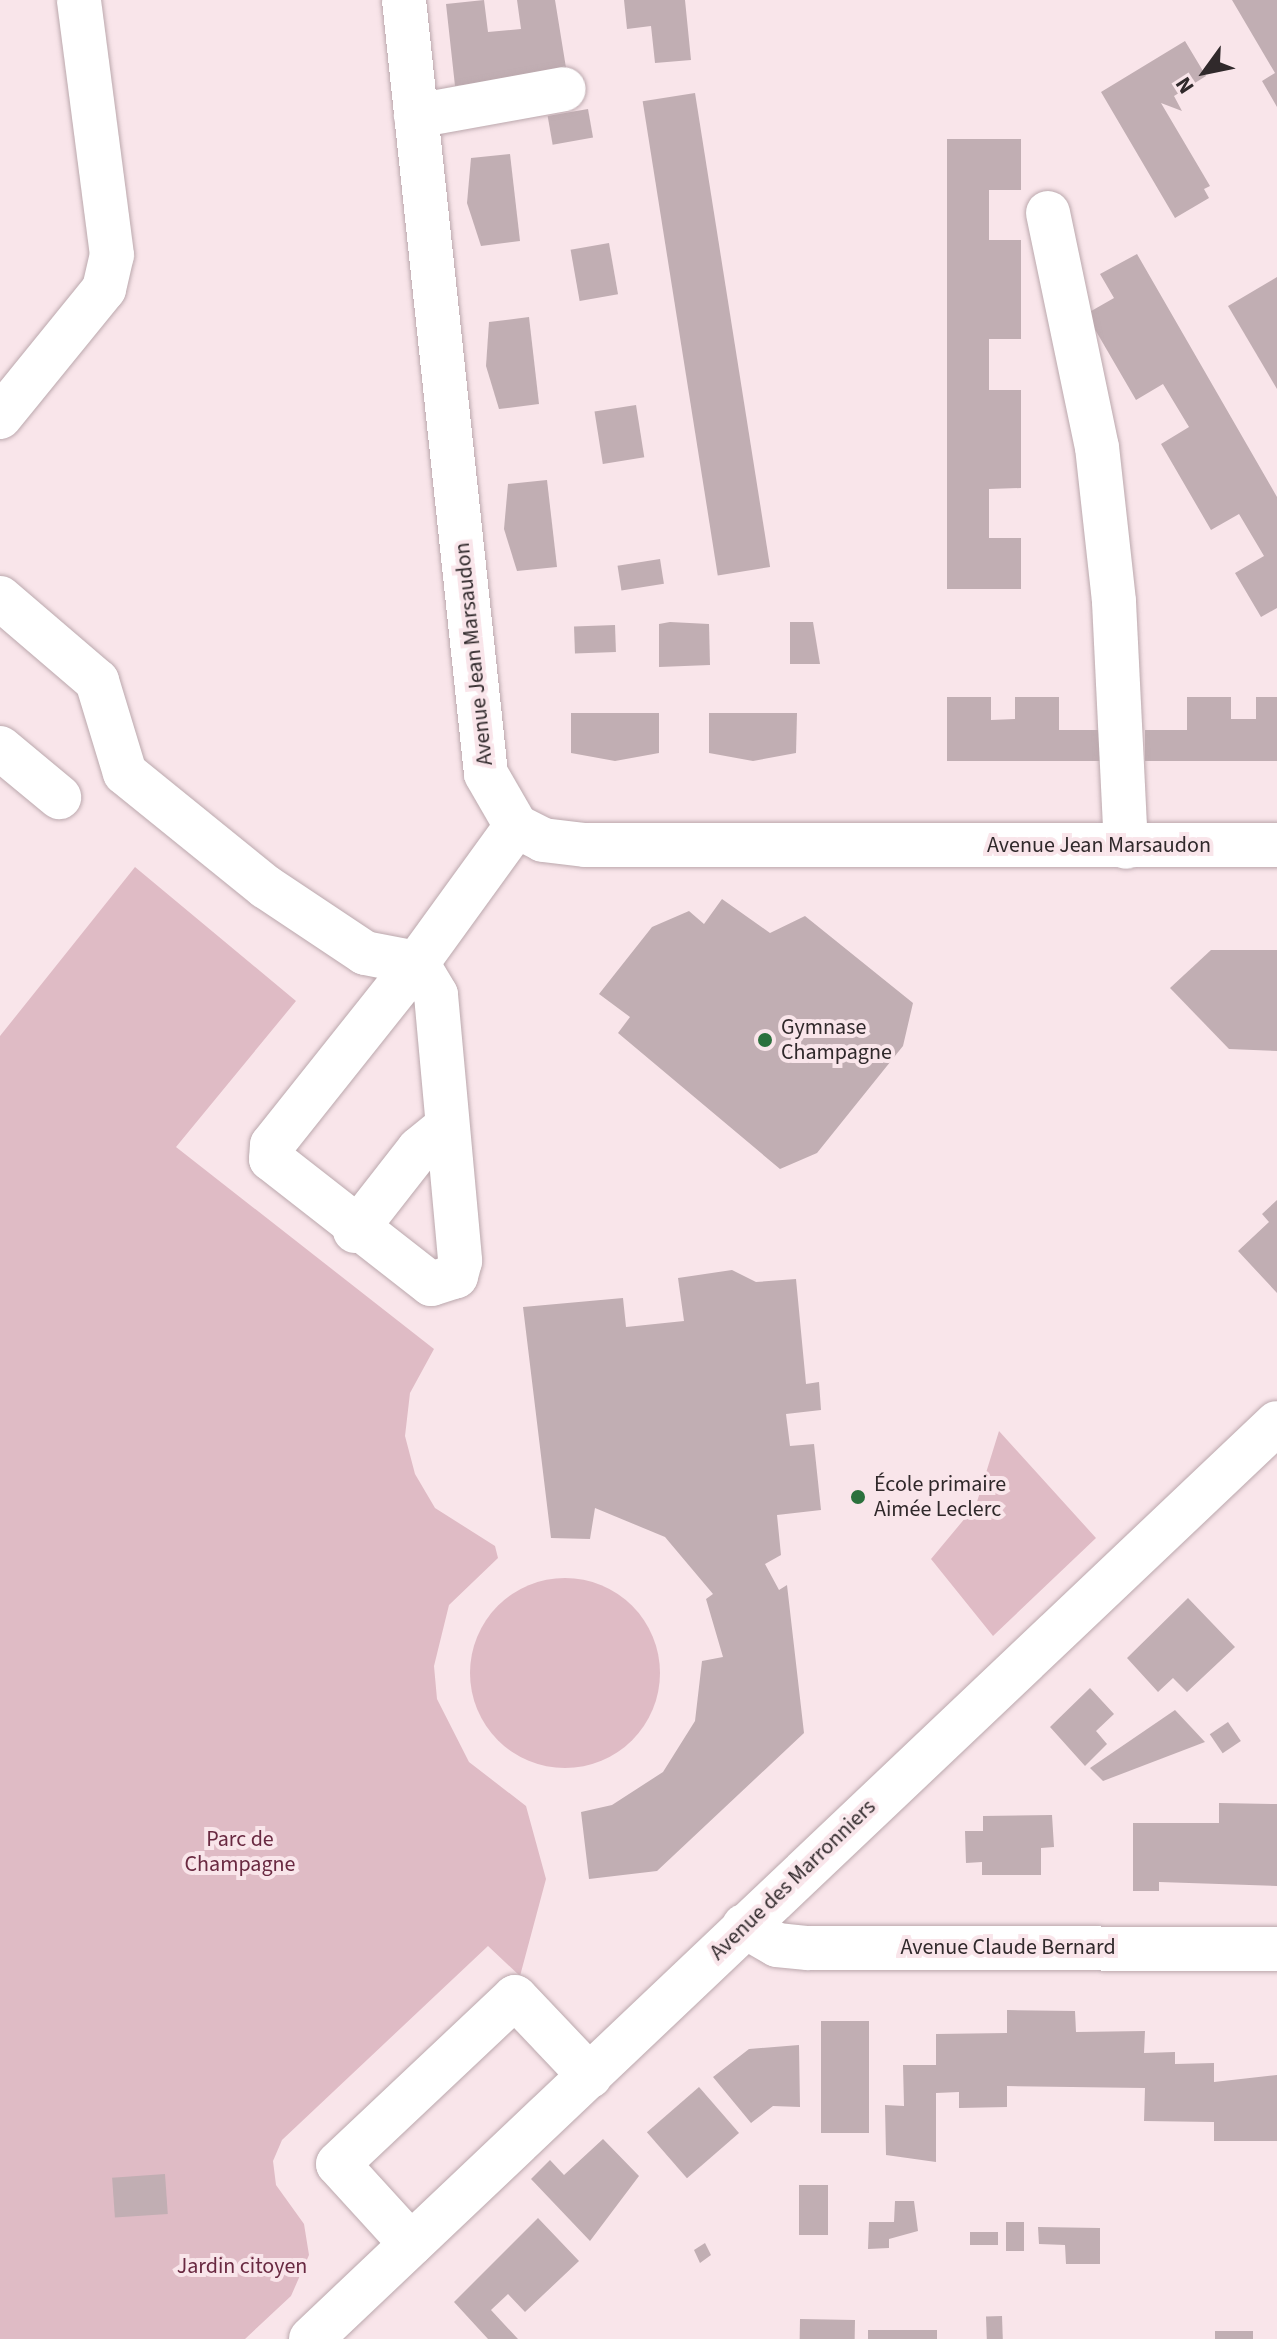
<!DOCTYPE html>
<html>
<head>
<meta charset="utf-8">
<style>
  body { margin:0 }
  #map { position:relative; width:1277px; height:2339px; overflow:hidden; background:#f9e5ea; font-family:"Source Sans 3",sans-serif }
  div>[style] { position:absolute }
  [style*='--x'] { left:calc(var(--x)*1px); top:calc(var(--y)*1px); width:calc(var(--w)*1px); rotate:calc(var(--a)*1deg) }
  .green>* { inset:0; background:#dfbbc5 }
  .round { border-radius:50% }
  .building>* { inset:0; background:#c1aeb3; transform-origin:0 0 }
  .roads { filter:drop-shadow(0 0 2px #bba8ad) drop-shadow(0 0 2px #bba8ad) }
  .minor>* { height:44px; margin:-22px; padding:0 22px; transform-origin:22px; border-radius:22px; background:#fff }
  .dots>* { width:22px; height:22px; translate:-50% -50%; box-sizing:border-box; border:4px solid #f9e5ea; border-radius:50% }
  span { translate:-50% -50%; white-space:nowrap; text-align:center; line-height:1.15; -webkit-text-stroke:8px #f9e5ea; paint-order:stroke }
  .street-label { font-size:22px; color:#30292b }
  .poi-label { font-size:22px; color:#30292b }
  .left { translate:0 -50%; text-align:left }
  .park-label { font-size:22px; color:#692941 }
  .north { position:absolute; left:1165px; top:32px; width:80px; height:80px; -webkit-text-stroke:6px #f9e5ea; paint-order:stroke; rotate:237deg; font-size:22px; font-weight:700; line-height:32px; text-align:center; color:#30292b }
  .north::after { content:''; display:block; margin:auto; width:28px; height:36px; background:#30292b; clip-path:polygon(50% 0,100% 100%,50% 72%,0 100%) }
</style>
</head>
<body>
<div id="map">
  <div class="green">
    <div style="clip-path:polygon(135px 867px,296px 1001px,176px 1147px,434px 1349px,410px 1393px,405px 1436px,415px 1474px,435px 1508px,495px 1546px,498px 1558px,449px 1605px,434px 1666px,437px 1699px,469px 1762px,526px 1806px,546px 1879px,520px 1976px,488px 1946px,282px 2140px,273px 2161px,276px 2185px,304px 2224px,309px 2255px,291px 2296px,245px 2339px,0 2339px,0 1036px)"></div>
    <div style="clip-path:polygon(999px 1431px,1096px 1538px,993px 1636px,931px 1559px,976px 1505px)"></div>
    <div class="round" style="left:470px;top:1578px;width:190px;height:190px"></div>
  </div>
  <div class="building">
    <div style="clip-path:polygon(484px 0,488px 32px,521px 29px,517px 0,555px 0,567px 74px,455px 86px,446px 4px)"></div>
    <div style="clip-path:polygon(624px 0,685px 0,691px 60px,655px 63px,651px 26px,627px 29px)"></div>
    <div style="clip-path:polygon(1232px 0,1277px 0,1277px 107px,1262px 81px,1275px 73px)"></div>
    <div style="clip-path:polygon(1185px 41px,1206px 76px,1174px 96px,1182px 111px,1161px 103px,1210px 186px,1204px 189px,1209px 198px,1175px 218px,1101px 92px)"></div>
    <div style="left:695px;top:93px;width:480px;height:53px;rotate:81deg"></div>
    <div style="left:588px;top:109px;width:29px;height:41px;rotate:80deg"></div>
    <div style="clip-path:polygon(947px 139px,1021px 139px,1021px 190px,989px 190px,989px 240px,1021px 240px,1021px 339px,989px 339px,989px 390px,1021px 390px,1021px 488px,989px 489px,989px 538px,1021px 538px,1021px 589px,947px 589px)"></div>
    <div style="clip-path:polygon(510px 154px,520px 241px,481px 246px,467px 203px,471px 158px)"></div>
    <div style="left:609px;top:243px;width:52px;height:39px;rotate:80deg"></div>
    <div style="clip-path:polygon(1137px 254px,1277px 497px,1277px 608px,1261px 617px,1235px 573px,1264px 556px,1239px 514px,1211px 530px,1161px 444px,1189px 427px,1163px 384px,1136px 400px,1086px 314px,1114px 298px,1100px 274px)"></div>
    <div style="clip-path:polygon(1277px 277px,1277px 389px,1228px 306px)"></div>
    <div style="clip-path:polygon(529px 317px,539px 404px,499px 409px,486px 366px,489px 322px)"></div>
    <div style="left:636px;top:405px;width:53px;height:42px;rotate:81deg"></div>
    <div style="clip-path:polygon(547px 480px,557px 567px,517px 571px,504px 529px,508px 484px)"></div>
    <div style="left:660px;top:559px;width:25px;height:43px;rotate:81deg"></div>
    <div style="clip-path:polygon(670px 622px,709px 624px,710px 665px,659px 667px,659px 624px)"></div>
    <div style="clip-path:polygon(790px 622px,813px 622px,820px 664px,790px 664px)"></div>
    <div style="left:615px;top:625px;width:27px;height:41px;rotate:88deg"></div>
    <div style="clip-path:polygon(947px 697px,991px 697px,991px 720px,1015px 719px,1015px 697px,1059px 697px,1059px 730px,1100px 730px,1100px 761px,947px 761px)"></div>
    <div style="clip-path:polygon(1187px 697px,1231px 697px,1231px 719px,1256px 719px,1256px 697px,1277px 697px,1277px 761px,1145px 761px,1145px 730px,1187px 730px)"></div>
    <div style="clip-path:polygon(571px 713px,659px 713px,659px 753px,615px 761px,571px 753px)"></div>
    <div style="clip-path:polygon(709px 713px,797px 713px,796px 753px,753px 761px,709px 753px)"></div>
    <div style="clip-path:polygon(722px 899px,770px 933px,805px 916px,913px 1003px,903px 1046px,817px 1153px,780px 1169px,618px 1033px,630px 1017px,599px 994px,652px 927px,689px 911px,704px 924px)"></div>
    <div style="clip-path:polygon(1211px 950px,1277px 950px,1277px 1051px,1229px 1049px,1170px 988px)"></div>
    <div style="clip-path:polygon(1277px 1200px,1277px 1293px,1238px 1251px,1269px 1222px,1262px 1214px)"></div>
    <div style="clip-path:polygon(732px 1270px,756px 1282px,796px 1279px,806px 1384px,819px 1382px,821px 1410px,786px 1414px,790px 1446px,814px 1444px,821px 1510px,777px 1515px,781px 1555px,765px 1564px,779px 1590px,787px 1585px,804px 1733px,657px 1871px,589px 1879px,581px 1812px,612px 1805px,663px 1772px,695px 1721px,702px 1661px,723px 1657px,706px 1599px,713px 1594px,665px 1537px,595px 1508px,590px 1539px,551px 1538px,523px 1307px,623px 1298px,626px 1327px,684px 1321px,678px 1278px)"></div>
    <div style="clip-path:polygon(1188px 1598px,1235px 1647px,1187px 1692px,1173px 1678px,1158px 1692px,1127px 1658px)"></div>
    <div style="clip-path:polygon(1090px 1688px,1114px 1714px,1096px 1731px,1107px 1744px,1085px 1766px,1050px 1727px)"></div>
    <div style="clip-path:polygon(1175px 1710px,1205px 1742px,1103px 1781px,1090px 1768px)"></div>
    <div style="left:1228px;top:1722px;width:23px;height:22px;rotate:56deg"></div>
    <div style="clip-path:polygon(1219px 1803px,1277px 1804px,1277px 1886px,1159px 1882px,1159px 1891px,1133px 1891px,1133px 1823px,1219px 1823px)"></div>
    <div style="clip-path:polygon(1052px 1815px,1054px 1847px,1041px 1848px,1041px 1875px,982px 1875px,982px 1862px,966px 1863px,965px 1831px,983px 1831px,983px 1816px)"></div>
    <div style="clip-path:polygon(1007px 2010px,1075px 2011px,1076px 2032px,1145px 2031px,1144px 2053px,1175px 2052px,1175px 2064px,1214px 2063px,1214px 2082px,1277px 2075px,1277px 2141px,1214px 2141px,1214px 2122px,1144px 2121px,1145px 2088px,1007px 2086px,1007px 2107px,959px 2108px,959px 2092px,936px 2093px,936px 2162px,886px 2155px,885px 2105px,904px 2106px,903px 2065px,936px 2065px,936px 2034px,1007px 2033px)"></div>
    <div style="left:821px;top:2021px;width:48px;height:112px"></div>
    <div style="clip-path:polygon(799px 2045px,800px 2107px,773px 2106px,751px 2123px,713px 2077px,749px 2049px)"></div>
    <div style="left:699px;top:2087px;width:61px;height:69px;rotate:49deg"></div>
    <div style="clip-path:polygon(603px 2139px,639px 2176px,590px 2241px,531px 2179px,550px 2160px,564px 2175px)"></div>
    <div style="left:165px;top:2174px;width:40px;height:53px;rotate:86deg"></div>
    <div style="left:799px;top:2185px;width:29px;height:50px"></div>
    <div style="clip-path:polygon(895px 2201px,914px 2201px,918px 2231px,889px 2239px,889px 2248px,868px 2249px,869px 2222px,894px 2222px)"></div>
    <div style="clip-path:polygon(538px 2218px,579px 2261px,525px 2312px,508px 2294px,491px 2310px,518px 2339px,488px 2339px,454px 2302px)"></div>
    <div style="left:1006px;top:2222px;width:18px;height:29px"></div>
    <div style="clip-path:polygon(1038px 2227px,1100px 2228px,1100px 2264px,1066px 2264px,1065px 2245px,1039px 2244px)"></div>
    <div style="left:970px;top:2232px;width:28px;height:13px"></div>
    <div style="clip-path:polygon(705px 2243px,711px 2255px,700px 2263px,694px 2250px)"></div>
    <div style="left:1002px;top:2316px;width:23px;height:16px;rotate:88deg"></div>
    <div style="left:800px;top:2319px;width:55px;height:20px;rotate:1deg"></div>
    <div style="left:868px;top:2330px;width:69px;height:9px"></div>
    <div style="left:1215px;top:2331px;width:38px;height:8px"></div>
  </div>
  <div class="roads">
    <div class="minor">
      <div style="--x:404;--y:0;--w:778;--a:83.95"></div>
      <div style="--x:486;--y:774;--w:60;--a:60"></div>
      <div style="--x:516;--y:826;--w:30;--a:27"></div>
      <div style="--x:543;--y:840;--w:42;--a:6.8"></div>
      <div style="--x:585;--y:845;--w:692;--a:0"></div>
      <div style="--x:416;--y:116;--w:150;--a:-10.3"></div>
      <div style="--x:1048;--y:213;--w:239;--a:78.2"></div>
      <div style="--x:1097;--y:447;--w:156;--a:83.7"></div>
      <div style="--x:1114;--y:602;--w:245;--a:87.2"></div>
      <div style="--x:0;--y:417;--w:165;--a:-50.9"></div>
      <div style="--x:104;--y:289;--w:35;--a:-77"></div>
      <div style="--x:112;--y:255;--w:257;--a:-97.4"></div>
      <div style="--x:0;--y:598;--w:128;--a:40.6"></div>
      <div style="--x:97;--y:681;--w:96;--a:73.1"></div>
      <div style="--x:125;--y:773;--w:181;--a:39"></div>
      <div style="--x:266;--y:887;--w:119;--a:33.7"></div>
      <div style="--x:365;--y:953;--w:53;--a:10.9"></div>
      <div style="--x:417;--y:963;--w:169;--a:-54.1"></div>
      <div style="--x:0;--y:748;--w:77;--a:39.7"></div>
      <div style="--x:417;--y:963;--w:37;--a:59"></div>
      <div style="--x:436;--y:995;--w:267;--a:84.8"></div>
      <div style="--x:460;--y:1261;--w:16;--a:105"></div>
      <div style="--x:456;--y:1276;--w:26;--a:162"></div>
      <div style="--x:431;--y:1284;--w:203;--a:-142"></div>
      <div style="--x:271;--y:1159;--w:14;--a:-86"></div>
      <div style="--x:272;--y:1145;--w:233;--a:-51.5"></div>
      <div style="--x:355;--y:1231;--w:104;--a:-52"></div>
      <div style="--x:419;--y:1149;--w:36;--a:-39"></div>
      <div style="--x:744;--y:1926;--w:38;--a:30"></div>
      <div style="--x:777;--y:1945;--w:31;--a:6"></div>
      <div style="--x:808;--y:1948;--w:469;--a:0.1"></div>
      <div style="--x:411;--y:2244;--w:108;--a:-132.4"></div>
      <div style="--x:338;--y:2164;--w:243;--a:-43.3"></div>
      <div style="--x:515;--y:1997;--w:109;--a:46.5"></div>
      <div style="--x:311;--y:2339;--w:1331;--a:-43.48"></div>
    </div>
  </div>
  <div class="dots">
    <div style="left:765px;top:1040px;background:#2b713d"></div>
    <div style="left:858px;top:1497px;background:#2b713d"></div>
  </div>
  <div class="street-label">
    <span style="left:474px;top:654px;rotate:-96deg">Avenue Jean Marsaudon</span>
    <span style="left:1099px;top:846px">Avenue Jean Marsaudon</span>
    <span style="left:793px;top:1880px;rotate:-44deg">Avenue des Marronniers</span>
    <span style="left:1008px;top:1948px">Avenue Claude Bernard</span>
  </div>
  <div class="poi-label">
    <span class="left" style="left:781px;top:1040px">Gymnase<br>Champagne</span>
    <span class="left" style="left:874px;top:1497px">École primaire<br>Aimée Leclerc</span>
  </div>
  <div class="park-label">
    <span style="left:240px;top:1852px">Parc de<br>Champagne</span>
    <span style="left:242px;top:2267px">Jardin citoyen</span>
  </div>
  <div class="north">N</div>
</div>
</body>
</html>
